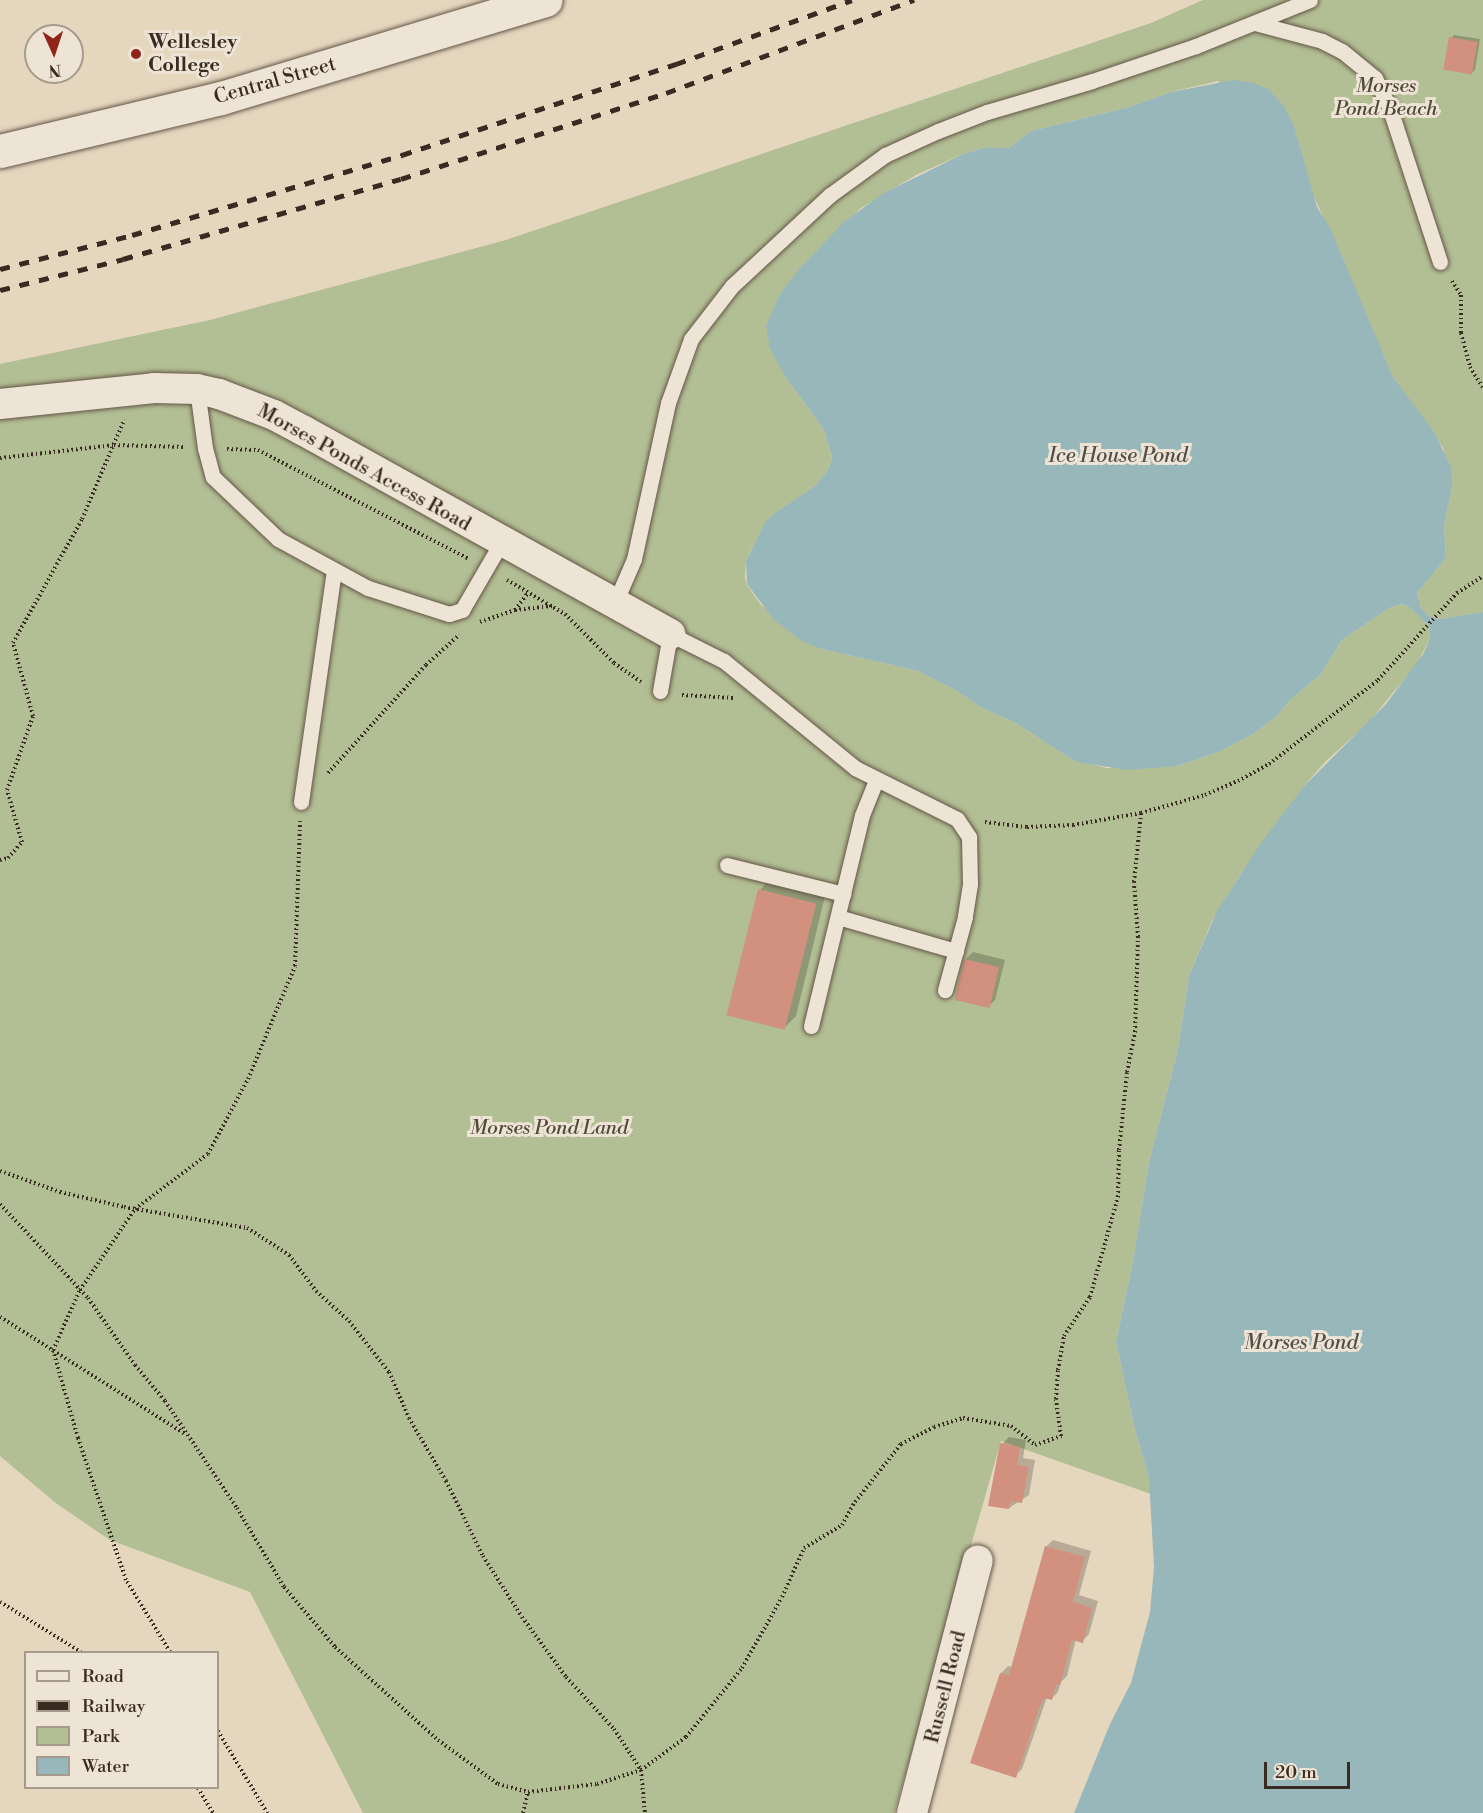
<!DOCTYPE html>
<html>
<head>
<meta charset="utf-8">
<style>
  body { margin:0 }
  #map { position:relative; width:1483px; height:1813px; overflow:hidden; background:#e5d6be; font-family:"Libre Bodoni",serif }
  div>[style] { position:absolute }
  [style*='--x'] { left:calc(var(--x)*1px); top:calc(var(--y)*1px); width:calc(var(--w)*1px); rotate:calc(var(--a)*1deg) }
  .green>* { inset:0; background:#b2be93 }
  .water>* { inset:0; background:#98b7ba }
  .shadow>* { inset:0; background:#0003 }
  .building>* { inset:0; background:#d2907f; transform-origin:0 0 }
  .path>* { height:4px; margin-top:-2px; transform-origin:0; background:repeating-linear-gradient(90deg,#3a2b22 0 1.5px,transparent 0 4.5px) }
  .roads { filter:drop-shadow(0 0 2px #655649) drop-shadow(0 0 2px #655649) }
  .lane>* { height:15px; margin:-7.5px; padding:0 7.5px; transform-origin:7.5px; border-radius:7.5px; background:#eee4d5 }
  .street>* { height:30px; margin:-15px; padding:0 15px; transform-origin:15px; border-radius:15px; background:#eee4d5 }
  .secondary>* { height:33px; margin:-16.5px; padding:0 16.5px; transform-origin:16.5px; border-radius:16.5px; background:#eee4d5 }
  .rail>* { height:4.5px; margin-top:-2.25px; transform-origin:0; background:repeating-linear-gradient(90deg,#3a2b22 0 10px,transparent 0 20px) }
  .dots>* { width:16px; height:16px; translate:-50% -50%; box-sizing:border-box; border:3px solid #eee4d5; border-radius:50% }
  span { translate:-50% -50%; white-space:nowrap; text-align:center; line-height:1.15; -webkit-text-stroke:6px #eee4d5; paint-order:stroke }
  .poi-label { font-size:20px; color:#3a2b22; font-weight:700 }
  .left { translate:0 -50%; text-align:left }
  .street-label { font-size:20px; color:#3a2b22 }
  .park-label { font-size:20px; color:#524839; font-style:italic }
  .water-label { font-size:21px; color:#524e48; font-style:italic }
  .legend { position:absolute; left:24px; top:1651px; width:195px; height:138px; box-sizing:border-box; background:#eee4d5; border:2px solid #a69a8d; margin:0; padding:8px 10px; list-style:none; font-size:18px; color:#3a2b22 }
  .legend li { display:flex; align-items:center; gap:12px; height:30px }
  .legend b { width:30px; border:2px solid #a69a8d }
  .north { position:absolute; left:24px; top:24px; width:60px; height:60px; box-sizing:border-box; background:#eee4d5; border:2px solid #a69a8d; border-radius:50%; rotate:177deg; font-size:16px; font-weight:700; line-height:24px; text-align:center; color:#3a2b22 }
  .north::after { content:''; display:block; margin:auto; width:21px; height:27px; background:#8f2418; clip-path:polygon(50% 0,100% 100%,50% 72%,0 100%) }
  .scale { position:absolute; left:1264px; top:1762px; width:86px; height:27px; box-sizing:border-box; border:3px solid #3a2b22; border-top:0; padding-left:8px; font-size:18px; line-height:21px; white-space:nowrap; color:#3a2b22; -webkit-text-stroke:4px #eee4d5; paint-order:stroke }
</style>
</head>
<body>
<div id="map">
  <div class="green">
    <div style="clip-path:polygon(1203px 0,1483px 0,1483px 612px,1440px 619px,1430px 617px,1421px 608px,1417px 593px,1446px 558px,1444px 525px,1452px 488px,1443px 448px,1393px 377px,1312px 192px,1218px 81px,1171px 92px,1126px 108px,1031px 131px,1009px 148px,983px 148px,961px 155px,918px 174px,861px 208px,801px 267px,785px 376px,824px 430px,832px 457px,829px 468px,816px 485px,773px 514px,752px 548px,746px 561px,745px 577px,747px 585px,761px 605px,822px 649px,918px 671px,955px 690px,982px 708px,1014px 722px,1071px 759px,1107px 768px,1177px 766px,1221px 751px,1253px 734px,1278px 715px,1289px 701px,1321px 674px,1342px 640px,1389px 608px,1402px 604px,1409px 607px,1429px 626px,1430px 639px,1416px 665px,1369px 722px,1325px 762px,1304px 786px,1238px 878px,1211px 923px,1189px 975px,1178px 1049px,1149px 1162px,1133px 1261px,1116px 1342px,1135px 1430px,1149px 1478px,1151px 1494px,1001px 1441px,894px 1813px,363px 1813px,250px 1592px,110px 1540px,57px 1504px,0 1456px,0 364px,210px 320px,506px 240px,1151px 23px)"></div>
  </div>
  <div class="water">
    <div style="clip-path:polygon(1233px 80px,1254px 83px,1268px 89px,1284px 106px,1294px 126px,1317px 207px,1330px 228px,1393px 377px,1434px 432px,1451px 467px,1452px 488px,1444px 525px,1446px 558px,1417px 593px,1421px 608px,1430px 617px,1440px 619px,1483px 612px,1483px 1813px,1074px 1813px,1110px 1724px,1131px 1683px,1150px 1612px,1154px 1567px,1149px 1478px,1135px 1430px,1116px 1342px,1133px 1261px,1149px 1162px,1178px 1049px,1189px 975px,1217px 911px,1259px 846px,1304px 786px,1386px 704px,1423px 654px,1430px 639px,1429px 626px,1409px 607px,1402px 604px,1389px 608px,1342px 640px,1321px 674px,1289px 701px,1278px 715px,1253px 734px,1221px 751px,1177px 766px,1128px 770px,1082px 763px,1071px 759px,1014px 722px,982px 708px,955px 690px,918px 671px,822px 649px,802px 641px,774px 620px,747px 584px,746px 561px,765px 523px,773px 514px,816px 485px,829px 468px,832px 457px,824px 430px,785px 376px,770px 349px,766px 326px,781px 292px,801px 267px,844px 222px,882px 194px,961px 155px,983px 148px,1009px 148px,1031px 131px,1126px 108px,1171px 92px)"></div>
  </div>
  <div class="shadow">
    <div style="clip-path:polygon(1454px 35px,1480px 39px,1475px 70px,1472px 73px,1451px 38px)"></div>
    <div style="clip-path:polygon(770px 879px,826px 892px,796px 1016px,785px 1027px,760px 890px)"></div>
    <div style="clip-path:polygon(973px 952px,1005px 960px,995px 1000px,988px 1007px,956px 999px,966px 959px)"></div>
    <div style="clip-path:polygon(1009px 1437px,1026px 1440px,1023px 1458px,1035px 1460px,1029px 1495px,1009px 1508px,1002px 1444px)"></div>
    <div style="clip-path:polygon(1053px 1540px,1091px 1551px,1079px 1595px,1098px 1601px,1089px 1634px,1082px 1641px,1076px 1639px,1067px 1676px,1061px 1682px,1058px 1692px,1051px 1699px,1047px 1697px,1022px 1769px,1015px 1776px,1001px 1673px,1008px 1666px,1012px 1667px,1046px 1547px)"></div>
  </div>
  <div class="building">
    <div style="left:1449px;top:37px;width:29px;height:33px;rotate:10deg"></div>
    <div style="left:758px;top:889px;width:60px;height:130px;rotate:14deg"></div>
    <div style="left:964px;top:959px;width:36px;height:42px;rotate:13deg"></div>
    <div style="clip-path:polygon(1000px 1443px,1020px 1447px,1017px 1465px,1029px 1467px,1022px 1503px,1011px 1501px,1009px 1509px,988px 1506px)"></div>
    <div style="clip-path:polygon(1045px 1546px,1085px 1557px,1073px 1602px,1092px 1608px,1083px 1643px,1072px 1640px,1060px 1685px,1056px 1684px,1052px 1700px,1044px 1698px,1039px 1708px,1016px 1778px,970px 1763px,1000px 1673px,1009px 1675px)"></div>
  </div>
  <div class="path">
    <div style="--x:1452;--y:281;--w:17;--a:57"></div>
    <div style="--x:1461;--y:295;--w:38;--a:90"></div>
    <div style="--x:1461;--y:333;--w:35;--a:75"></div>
    <div style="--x:1470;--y:367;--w:25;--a:58"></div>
    <div style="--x:227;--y:449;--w:31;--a:2"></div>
    <div style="--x:258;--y:450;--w:237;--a:27.3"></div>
    <div style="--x:0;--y:458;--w:115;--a:-6.5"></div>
    <div style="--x:114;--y:445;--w:70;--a:1.6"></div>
    <div style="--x:507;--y:580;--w:67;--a:30.4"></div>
    <div style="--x:565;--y:614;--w:69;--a:45"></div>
    <div style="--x:614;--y:663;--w:33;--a:35"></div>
    <div style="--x:515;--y:610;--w:21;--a:-53"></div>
    <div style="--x:480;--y:622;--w:37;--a:-19"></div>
    <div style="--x:515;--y:610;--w:38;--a:-6"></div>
    <div style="--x:682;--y:695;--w:52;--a:3.3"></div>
    <div style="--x:328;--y:773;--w:146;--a:-47.8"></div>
    <div style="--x:426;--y:665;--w:45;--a:-42.3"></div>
    <div style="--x:985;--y:822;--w:42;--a:6.8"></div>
    <div style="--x:1027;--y:827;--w:46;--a:-2.5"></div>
    <div style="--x:1073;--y:825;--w:69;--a:-10"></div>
    <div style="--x:1141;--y:813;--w:66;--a:-15.7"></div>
    <div style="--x:1205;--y:795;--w:36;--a:-23"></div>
    <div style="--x:1238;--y:781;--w:35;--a:-29"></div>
    <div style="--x:1269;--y:764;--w:138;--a:-37.6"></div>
    <div style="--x:1378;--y:680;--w:118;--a:-47.8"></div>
    <div style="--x:1457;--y:593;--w:31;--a:-33"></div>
    <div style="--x:0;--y:860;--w:8;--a:-14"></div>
    <div style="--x:8;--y:858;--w:21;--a:-49"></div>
    <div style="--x:22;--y:842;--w:54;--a:-106.1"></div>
    <div style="--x:7;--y:790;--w:78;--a:-70.6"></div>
    <div style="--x:33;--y:716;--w:76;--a:-105.3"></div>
    <div style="--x:13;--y:643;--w:142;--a:-60.9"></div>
    <div style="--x:82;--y:519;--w:108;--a:-67"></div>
    <div style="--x:0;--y:1171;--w:64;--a:19.3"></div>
    <div style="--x:60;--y:1192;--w:66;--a:13.2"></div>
    <div style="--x:124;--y:1207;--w:125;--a:9.7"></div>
    <div style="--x:247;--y:1228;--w:50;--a:32.7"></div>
    <div style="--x:289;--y:1255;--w:45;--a:53.1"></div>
    <div style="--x:316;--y:1291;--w:45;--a:42.3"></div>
    <div style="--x:349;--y:1321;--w:65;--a:51.9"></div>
    <div style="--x:389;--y:1372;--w:50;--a:66.5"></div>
    <div style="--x:409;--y:1418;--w:73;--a:59.6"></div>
    <div style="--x:446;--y:1481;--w:84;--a:63.7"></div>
    <div style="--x:483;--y:1556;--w:72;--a:57.4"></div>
    <div style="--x:522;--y:1617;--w:74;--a:53.7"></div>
    <div style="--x:566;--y:1677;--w:71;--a:47.3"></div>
    <div style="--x:614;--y:1729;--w:49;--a:56.6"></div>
    <div style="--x:641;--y:1770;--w:43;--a:84.7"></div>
    <div style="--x:0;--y:1204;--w:129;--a:46.9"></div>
    <div style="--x:88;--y:1298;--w:82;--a:55"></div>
    <div style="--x:135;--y:1365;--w:47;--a:50.2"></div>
    <div style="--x:165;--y:1401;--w:129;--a:56.1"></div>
    <div style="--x:237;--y:1508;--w:92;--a:59.3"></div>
    <div style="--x:284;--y:1587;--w:79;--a:49.6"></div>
    <div style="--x:335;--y:1647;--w:139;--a:42.1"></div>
    <div style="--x:438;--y:1740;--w:74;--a:36.3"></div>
    <div style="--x:498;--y:1784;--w:31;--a:15"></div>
    <div style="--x:528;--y:1792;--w:69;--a:-6.6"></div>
    <div style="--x:597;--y:1784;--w:46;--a:-17.7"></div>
    <div style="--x:641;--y:1770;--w:56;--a:-36.3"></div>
    <div style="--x:686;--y:1737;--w:89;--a:-50.9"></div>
    <div style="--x:742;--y:1668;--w:81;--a:-60.6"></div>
    <div style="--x:782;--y:1597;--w:54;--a:-65.8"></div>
    <div style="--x:804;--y:1548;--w:44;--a:-31.2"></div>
    <div style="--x:842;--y:1525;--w:26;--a:-61"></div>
    <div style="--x:855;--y:1502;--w:74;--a:-51.6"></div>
    <div style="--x:901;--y:1444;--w:37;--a:-27"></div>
    <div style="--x:934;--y:1427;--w:30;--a:-17"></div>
    <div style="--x:963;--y:1418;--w:49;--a:9.5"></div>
    <div style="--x:1011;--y:1426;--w:31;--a:38"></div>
    <div style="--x:1035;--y:1445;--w:28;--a:-19"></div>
    <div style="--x:1061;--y:1436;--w:37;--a:-98"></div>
    <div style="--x:1056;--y:1399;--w:29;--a:-86"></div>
    <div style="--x:1058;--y:1370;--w:35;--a:-80"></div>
    <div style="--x:1064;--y:1336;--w:47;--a:-56.3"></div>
    <div style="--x:1090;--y:1297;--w:104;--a:-74.4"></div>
    <div style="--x:1118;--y:1197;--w:47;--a:-88.8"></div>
    <div style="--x:1119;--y:1150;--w:78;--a:-84.1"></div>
    <div style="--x:1127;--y:1072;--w:41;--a:-78.7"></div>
    <div style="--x:1135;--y:1032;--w:95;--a:-88.2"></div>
    <div style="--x:1138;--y:937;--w:55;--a:-94.2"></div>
    <div style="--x:1134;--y:882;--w:69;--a:-84.2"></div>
    <div style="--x:0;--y:1317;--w:219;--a:32.3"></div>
    <div style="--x:0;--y:1602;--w:95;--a:31.7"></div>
    <div style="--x:170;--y:1652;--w:84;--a:-121.4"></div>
    <div style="--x:126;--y:1580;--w:150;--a:-108.7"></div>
    <div style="--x:78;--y:1438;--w:91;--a:-105.9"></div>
    <div style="--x:53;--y:1350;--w:66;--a:-65.8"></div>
    <div style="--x:80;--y:1290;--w:98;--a:-55.8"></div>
    <div style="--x:135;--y:1209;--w:91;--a:-37"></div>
    <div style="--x:208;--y:1154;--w:85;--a:-61.9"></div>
    <div style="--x:248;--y:1079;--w:122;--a:-67.4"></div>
    <div style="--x:295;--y:966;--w:145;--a:-88"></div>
    <div style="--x:218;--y:1731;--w:96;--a:59.1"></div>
    <div style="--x:198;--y:1788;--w:29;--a:59"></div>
    <div style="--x:523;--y:1813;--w:22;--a:-77"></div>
  </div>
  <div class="roads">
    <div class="lane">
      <div style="--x:1255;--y:23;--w:69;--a:15"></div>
      <div style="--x:1322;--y:41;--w:22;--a:27"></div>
      <div style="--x:1342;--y:51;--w:43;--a:39.3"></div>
      <div style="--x:1375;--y:78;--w:34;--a:64"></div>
      <div style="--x:1390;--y:109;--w:161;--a:71.9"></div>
      <div style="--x:197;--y:389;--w:60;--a:82.3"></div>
      <div style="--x:205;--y:448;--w:30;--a:75"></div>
      <div style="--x:213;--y:477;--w:90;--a:43.6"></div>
      <div style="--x:278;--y:539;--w:102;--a:28.6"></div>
      <div style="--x:368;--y:588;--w:85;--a:17.8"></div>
      <div style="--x:449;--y:614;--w:14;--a:-17"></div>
      <div style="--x:462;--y:610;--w:78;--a:-59.8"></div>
      <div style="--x:615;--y:603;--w:48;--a:-66.6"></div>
      <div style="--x:634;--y:559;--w:160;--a:-77.7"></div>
      <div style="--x:668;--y:403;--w:68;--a:-70.2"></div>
      <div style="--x:691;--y:339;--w:67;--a:-52.3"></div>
      <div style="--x:732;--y:286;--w:134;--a:-42.9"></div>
      <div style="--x:830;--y:195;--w:68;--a:-36"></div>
      <div style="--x:885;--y:155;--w:58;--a:-24.4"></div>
      <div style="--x:938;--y:131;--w:53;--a:-21.2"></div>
      <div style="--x:987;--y:112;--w:109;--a:-16.4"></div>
      <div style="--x:1092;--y:81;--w:110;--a:-18.6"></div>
      <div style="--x:1196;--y:46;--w:123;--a:-22"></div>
      <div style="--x:660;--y:691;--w:58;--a:-80"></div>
      <div style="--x:670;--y:634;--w:60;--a:26.6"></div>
      <div style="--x:724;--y:661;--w:169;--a:39.2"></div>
      <div style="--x:855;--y:768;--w:114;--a:26.6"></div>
      <div style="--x:957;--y:819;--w:22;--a:56"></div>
      <div style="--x:969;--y:837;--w:47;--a:88.8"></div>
      <div style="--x:970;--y:884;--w:33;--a:99"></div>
      <div style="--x:965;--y:917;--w:76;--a:105.3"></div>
      <div style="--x:301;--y:802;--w:234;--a:-81.9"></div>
      <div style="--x:727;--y:865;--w:120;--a:14"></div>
      <div style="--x:838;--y:917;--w:123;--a:16.1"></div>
      <div style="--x:811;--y:1026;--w:217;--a:-76.4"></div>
      <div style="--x:862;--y:815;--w:38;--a:-68"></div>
    </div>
    <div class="street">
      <div style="--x:0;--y:404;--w:155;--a:-5.9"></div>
      <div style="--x:154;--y:388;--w:43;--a:1.3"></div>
      <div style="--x:197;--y:389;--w:23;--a:13"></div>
      <div style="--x:219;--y:394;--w:59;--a:20.9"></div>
      <div style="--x:274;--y:415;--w:34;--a:28"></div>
      <div style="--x:304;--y:431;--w:419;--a:29"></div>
      <div style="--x:912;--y:1813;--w:261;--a:-75.4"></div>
    </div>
    <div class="secondary">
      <div style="--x:0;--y:151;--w:227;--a:-13.5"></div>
      <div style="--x:221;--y:98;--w:339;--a:-16.8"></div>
    </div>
  </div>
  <div class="rail">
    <div style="--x:0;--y:269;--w:136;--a:-14.4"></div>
    <div style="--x:132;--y:235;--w:282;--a:-16.5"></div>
    <div style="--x:402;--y:155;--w:289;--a:-18.4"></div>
    <div style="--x:676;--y:64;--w:187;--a:-20"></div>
    <div style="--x:0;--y:290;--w:127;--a:-14.1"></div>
    <div style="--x:123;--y:259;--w:289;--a:-16.1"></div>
    <div style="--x:401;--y:179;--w:279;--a:-18"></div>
    <div style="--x:666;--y:93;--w:265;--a:-20.6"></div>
  </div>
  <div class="dots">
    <div style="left:136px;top:54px;background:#8f2418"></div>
  </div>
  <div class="poi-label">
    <span class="left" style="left:148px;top:54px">Wellesley<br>College</span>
  </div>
  <div class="street-label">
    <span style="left:275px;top:81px;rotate:-16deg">Central Street</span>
    <span style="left:364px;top:468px;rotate:29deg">Morses Ponds Access Road</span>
    <span style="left:946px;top:1687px;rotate:-76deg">Russell Road</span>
  </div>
  <div class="park-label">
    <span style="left:1386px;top:98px">Morses<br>Pond Beach</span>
    <span style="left:549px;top:1128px">Morses Pond Land</span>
  </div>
  <div class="water-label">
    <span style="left:1118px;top:456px">Ice House Pond</span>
    <span style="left:1301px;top:1343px">Morses Pond</span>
  </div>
  <ul class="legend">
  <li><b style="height:8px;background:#eee4d5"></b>Road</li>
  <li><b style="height:8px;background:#3a2b22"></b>Railway</li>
  <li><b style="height:16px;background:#b2be93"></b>Park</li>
  <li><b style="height:16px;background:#98b7ba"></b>Water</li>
  </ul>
  <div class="north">N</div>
  <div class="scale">20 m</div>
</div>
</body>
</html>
